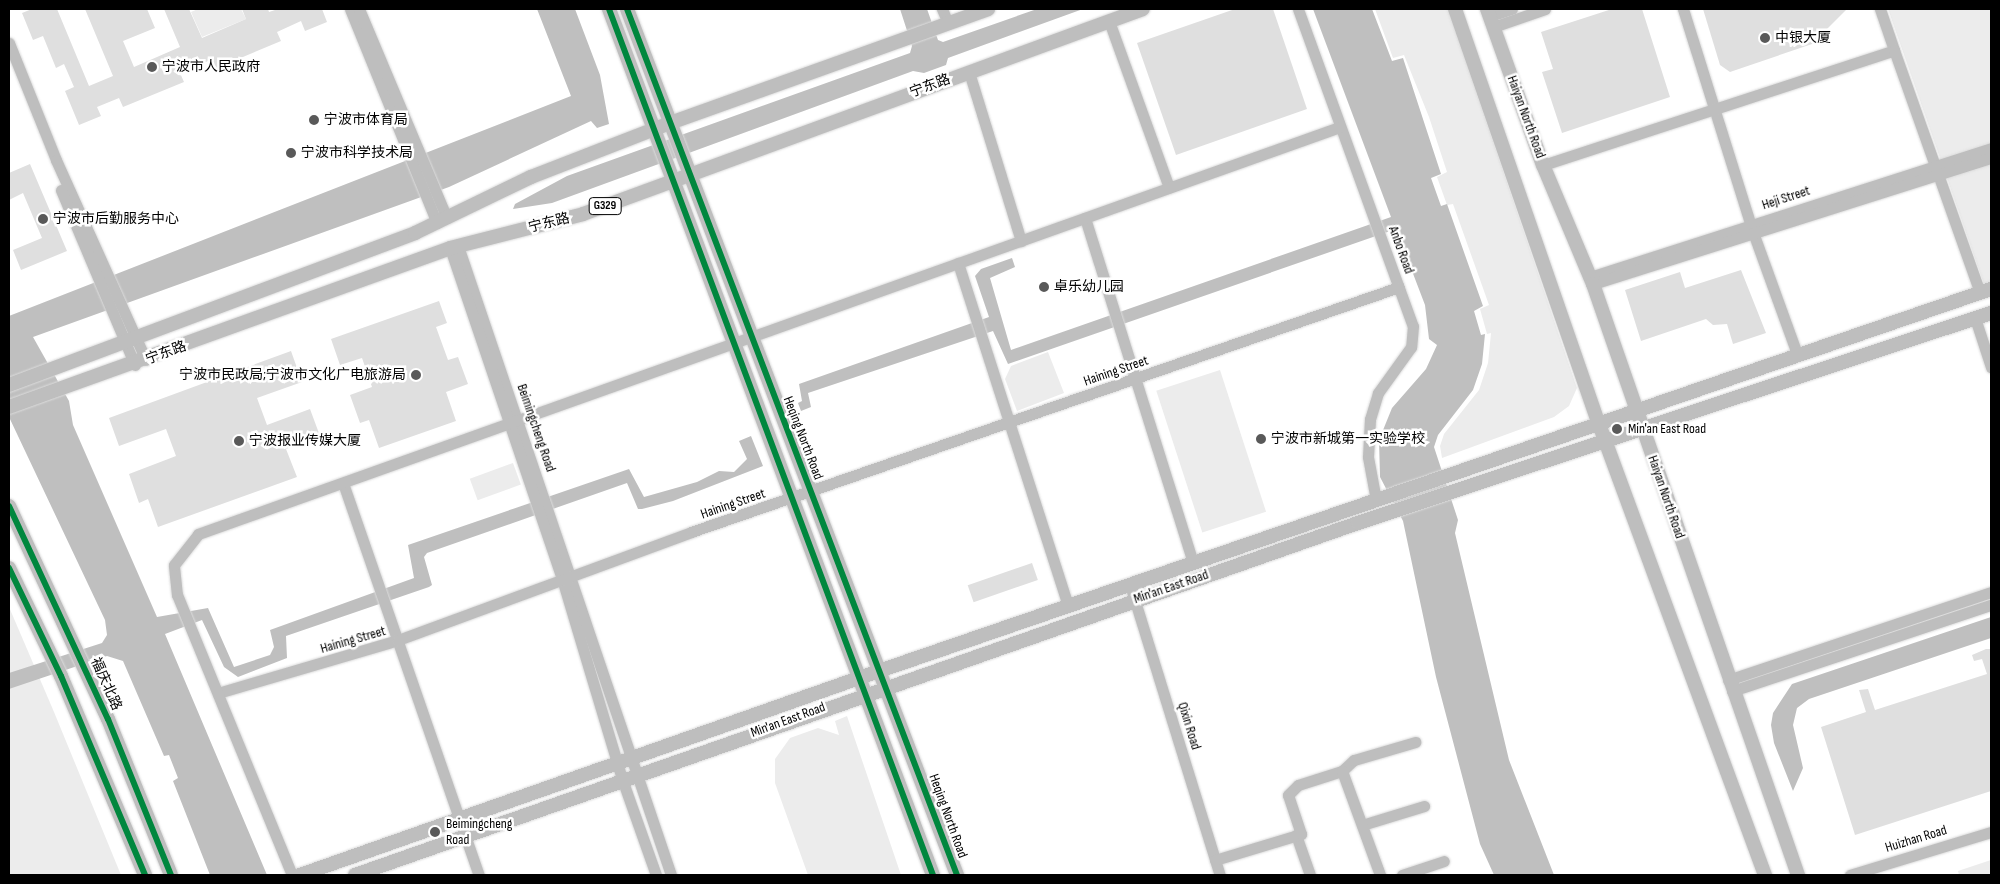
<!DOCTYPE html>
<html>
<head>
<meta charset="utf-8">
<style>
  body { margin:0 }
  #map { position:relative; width:2000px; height:884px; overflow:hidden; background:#fff; font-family:"Sofia Sans Condensed","Noto Sans SC",sans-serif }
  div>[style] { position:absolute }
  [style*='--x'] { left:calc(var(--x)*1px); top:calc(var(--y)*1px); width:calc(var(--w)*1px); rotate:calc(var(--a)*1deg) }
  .green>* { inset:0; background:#ececec; transform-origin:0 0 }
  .water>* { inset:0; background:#bfbfbf }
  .building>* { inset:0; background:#dfdfdf; transform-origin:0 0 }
  .roads { filter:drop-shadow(0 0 1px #dbdbdb) drop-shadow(0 0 1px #dbdbdb) }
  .minor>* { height:11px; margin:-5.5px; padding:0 5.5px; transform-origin:5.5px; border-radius:5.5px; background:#bebebe }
  .major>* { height:14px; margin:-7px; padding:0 7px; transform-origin:7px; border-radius:7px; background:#bebebe }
  .cycleway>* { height:6px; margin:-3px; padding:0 3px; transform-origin:3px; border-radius:3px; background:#00873e }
  .dots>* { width:14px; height:14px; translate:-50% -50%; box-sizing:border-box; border:2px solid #fff; border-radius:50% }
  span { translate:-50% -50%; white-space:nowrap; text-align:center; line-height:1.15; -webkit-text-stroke:5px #fff; paint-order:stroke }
  .shield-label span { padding:1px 4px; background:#fff; border:1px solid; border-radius:4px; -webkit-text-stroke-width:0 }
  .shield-label { font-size:12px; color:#000; font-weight:700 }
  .poi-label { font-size:14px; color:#000 }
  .left { translate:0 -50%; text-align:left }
  .right { translate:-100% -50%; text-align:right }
  .street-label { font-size:14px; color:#000 }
  .frame { position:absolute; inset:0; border:10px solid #000; pointer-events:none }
</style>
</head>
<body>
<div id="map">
  <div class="green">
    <div style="clip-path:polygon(198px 9px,241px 9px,246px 19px,202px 37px,191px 12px)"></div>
    <div style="clip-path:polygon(1375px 9px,1448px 9px,1577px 388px,1569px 406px,1554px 417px,1442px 458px,1440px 446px,1444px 434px,1479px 390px,1488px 363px,1491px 333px,1487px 334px,1480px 309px,1489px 305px,1453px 204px,1447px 205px,1437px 177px,1447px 172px,1429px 117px,1404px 55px,1393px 58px)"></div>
    <div style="clip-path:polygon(1888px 9px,1991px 9px,1991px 281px,1984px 284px)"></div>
    <div style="clip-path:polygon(1048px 352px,1064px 393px,1017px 411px,1005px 379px,1011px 366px)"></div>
    <div style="left:1220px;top:370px;width:149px;height:67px;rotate:72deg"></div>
    <div style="left:513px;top:463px;width:23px;height:46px;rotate:70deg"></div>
    <div style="clip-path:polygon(9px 607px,54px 712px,121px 875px,9px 875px)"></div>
    <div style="clip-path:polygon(847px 716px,901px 875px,808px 875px,775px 783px,775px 759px,790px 738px,818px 728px,839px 735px,835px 721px)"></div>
    <div style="clip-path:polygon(1991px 860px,1991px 875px,1959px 875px,1958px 871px)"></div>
  </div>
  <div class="water">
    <div style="clip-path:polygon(537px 9px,575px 9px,600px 75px,609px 124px,597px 128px,591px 121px,449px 187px,33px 337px,69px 401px,73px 425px,157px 617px,208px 608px,234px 667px,270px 655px,274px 647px,270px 630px,414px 578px,408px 545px,629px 469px,644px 497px,697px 482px,719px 471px,734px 472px,747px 459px,739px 441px,751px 436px,763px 466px,673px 501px,642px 509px,638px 509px,627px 483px,427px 553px,424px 557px,432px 585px,429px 587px,286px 636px,287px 658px,238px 677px,224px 667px,202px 620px,165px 634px,267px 875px,210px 875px,173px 781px,178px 778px,169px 755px,164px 756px,123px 661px,107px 656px,9px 689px,9px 673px,102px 643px,107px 635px,105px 620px,9px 417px,9px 316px,571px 96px)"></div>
    <div style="clip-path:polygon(900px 9px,927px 9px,938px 40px,943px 42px,1037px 9px,1083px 9px,948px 58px,946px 65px,924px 73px,913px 71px,552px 203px,513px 209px,515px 204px,567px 176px,910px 53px,912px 46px)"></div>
    <div style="clip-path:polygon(1313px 9px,1372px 9px,1392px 61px,1403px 58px,1441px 174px,1431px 178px,1441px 206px,1447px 204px,1483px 306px,1474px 311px,1481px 335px,1485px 334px,1482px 364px,1473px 390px,1438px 435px,1434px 447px,1458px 520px,1455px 533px,1509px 760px,1554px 875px,1494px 875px,1480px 844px,1436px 677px,1403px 521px,1380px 477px,1379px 440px,1392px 408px,1426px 369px,1437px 345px,1429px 339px,1425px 305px,1396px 229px,1008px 364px,993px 331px,808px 393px,811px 407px,801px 411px,798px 403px,802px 401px,799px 384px,989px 317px,975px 276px,981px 269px,1012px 258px,1015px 267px,990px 278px,1011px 350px,1391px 217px)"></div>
    <div style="clip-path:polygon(1991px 617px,1991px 638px,1809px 699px,1797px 708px,1793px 725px,1803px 768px,1793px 791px,1774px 743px,1771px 725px,1773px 713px,1792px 684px)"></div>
  </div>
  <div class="building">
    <div style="clip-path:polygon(32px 9px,57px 9px,89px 86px,113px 76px,85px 9px,147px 9px,155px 28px,123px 41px,134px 67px,180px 47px,164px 9px,189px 9px,202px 38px,246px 19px,242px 9px,268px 9px,269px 12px,278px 9px,322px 9px,327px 22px,305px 31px,301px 21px,277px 32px,281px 41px,212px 70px,208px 61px,180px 73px,184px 82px,123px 107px,119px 98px,97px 107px,101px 116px,79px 125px,65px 91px,74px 87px,64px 64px,56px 68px,43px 36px,33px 40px,22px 13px)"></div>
    <div style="clip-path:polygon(1235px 9px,1273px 9px,1307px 109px,1176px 155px,1137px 43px)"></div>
    <div style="clip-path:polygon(1612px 9px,1642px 9px,1670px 97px,1562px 133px,1542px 72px,1553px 69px,1541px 32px)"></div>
    <div style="clip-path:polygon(1703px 9px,1847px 9px,1812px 44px,1730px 72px,1720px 65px)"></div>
    <div style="clip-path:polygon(30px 164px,67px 251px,21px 270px,13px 250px,42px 238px,23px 193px,9px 200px,9px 173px)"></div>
    <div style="clip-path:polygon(1741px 270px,1766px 333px,1733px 344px,1727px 324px,1713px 325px,1706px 319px,1641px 341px,1625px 290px,1680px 272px,1685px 288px)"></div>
    <div style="clip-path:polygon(439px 301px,447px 323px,436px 327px,448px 360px,458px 357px,468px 384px,446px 392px,456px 421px,379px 448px,369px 420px,360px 423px,350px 395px,372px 387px,362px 358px,340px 365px,331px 339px)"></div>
    <div style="clip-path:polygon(291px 351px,302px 382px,257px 398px,267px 425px,310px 409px,320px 436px,286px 449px,297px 477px,158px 527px,148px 499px,139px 503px,129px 474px,176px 456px,166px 429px,119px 446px,109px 418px)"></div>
    <div style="left:1032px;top:563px;width:18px;height:68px;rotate:71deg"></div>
    <div style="clip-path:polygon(1986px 649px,1991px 649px,1991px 791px,1855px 835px,1821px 727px,1866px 712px,1859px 690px,1868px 689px,1875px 710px,1987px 674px,1982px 659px,1974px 661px,1972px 655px)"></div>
  </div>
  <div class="roads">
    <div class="minor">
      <div style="--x:350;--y:9;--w:231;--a:67.9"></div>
      <div style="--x:359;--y:9;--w:227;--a:67.2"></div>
      <div style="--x:942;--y:9;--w:15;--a:67"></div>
      <div style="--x:1298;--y:9;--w:337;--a:70.1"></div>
      <div style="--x:1413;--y:326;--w:21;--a:95"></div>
      <div style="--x:1411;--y:347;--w:57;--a:125.7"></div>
      <div style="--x:1378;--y:393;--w:27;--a:107"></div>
      <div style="--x:1370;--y:419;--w:38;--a:93"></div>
      <div style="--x:1368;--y:457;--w:44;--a:79.5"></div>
      <div style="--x:1683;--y:9;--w:237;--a:72.6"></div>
      <div style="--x:1754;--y:235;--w:127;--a:70.1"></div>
      <div style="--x:1880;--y:9;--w:43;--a:71.1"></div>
      <div style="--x:1490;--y:16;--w:23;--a:-18"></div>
      <div style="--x:1109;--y:21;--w:177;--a:70.2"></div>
      <div style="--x:1493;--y:27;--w:55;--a:-19.1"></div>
      <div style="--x:9;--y:43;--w:126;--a:68.1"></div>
      <div style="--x:56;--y:160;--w:219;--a:65.8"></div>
      <div style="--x:969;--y:72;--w:177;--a:72.9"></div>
      <div style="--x:1543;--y:165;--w:369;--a:-18.1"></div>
      <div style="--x:1894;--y:50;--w:258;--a:70.5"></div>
      <div style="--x:61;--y:190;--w:190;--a:67.1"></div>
      <div style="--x:1085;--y:218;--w:362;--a:72.6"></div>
      <div style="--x:458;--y:246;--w:664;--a:71.29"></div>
      <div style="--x:450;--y:248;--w:349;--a:71.3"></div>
      <div style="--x:562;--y:579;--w:209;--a:73.3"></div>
      <div style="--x:622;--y:779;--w:102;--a:70.5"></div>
      <div style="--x:958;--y:263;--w:360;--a:72.2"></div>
      <div style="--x:1590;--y:277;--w:421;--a:-17.8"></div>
      <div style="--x:1593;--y:284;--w:417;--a:-17.6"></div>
      <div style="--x:1975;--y:318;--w:52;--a:71.9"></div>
      <div style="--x:343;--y:483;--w:415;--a:70.9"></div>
      <div style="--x:1130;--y:585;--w:304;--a:72.8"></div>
      <div style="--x:1728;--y:680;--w:277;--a:-18.5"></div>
      <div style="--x:1732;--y:691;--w:273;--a:-18.4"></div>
      <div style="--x:218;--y:693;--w:188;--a:-16.4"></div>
      <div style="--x:398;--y:640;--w:312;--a:-20.2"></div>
      <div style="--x:691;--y:532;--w:749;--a:-19.09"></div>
      <div style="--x:1342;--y:771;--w:16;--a:-43"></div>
      <div style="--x:1354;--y:760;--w:64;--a:-16.4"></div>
      <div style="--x:1362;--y:825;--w:65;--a:-17"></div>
      <div style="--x:1296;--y:835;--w:42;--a:70.7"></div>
      <div style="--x:1215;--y:860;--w:90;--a:-16.8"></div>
      <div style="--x:1301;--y:834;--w:41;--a:-108.4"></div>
      <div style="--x:1288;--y:795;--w:14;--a:-45"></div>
      <div style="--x:1298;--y:785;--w:46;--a:-17.7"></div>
      <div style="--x:1342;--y:771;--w:111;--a:69.9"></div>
      <div style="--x:292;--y:875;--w:303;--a:-112.3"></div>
      <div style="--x:177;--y:595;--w:30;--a:-96"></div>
      <div style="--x:174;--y:565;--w:39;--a:-52"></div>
      <div style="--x:198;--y:534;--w:1212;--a:-19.62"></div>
      <div style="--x:1402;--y:875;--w:44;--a:-18.4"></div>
      <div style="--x:1850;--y:875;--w:147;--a:-17"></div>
    </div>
    <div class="major">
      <div style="--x:609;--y:9;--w:925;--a:69.49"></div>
      <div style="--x:627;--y:9;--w:927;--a:69.14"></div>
      <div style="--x:1455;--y:9;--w:439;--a:70.9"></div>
      <div style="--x:1599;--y:424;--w:481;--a:69.8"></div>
      <div style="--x:1487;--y:9;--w:166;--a:70.3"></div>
      <div style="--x:1543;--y:165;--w:129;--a:67.2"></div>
      <div style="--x:1593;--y:284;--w:626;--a:70.87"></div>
      <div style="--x:9;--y:385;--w:434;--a:-20.5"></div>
      <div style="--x:415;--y:233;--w:129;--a:-25.8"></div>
      <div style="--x:531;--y:177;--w:149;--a:-21.2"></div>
      <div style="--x:670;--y:123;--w:338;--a:-19.7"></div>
      <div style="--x:9;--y:407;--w:469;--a:-19.8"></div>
      <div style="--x:450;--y:248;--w:137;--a:-14.3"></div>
      <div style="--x:583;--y:214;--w:596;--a:-20.11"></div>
      <div style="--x:9;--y:506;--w:235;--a:65.1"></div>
      <div style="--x:108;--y:719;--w:168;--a:68"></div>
      <div style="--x:9;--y:568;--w:120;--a:64.3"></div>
      <div style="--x:61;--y:676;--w:216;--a:67.1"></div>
      <div style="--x:300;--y:875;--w:614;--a:-19.41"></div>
      <div style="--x:879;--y:671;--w:1176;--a:-18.96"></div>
      <div style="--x:355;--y:875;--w:1063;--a:-19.34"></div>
      <div style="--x:1358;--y:523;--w:667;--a:-18.35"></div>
    </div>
  </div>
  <div class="cycleway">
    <div style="--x:609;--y:9;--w:925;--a:69.49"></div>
    <div style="--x:627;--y:9;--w:927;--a:69.14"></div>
    <div style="--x:9;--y:506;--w:235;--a:65.1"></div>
    <div style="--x:108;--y:719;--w:168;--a:68"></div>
    <div style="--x:9;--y:568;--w:120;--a:64.3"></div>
    <div style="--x:61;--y:676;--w:216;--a:67.1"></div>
  </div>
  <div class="dots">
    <div style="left:1765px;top:38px;background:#595959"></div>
    <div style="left:152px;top:67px;background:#595959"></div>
    <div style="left:314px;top:120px;background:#595959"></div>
    <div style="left:291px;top:153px;background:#595959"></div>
    <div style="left:43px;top:219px;background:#595959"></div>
    <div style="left:1044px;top:287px;background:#595959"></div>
    <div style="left:416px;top:375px;background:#595959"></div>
    <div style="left:1617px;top:429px;background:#595959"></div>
    <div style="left:1261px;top:439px;background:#595959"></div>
    <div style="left:239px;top:441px;background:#595959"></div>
    <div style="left:435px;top:832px;background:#595959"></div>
  </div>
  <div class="shield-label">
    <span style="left:605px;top:206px">G329</span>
  </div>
  <div class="poi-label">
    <span class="left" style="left:1775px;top:38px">中银大厦</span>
    <span class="left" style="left:162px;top:67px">宁波市人民政府</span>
    <span class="left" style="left:324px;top:120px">宁波市体育局</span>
    <span class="left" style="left:301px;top:153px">宁波市科学技术局</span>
    <span class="left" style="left:53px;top:219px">宁波市后勤服务中心</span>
    <span class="left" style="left:1054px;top:287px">卓乐幼儿园</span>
    <span class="right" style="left:406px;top:375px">宁波市民政局;宁波市文化广电旅游局</span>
    <span class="left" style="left:1628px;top:429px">Min'an East Road</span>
    <span class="left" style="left:1271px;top:439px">宁波市新城第一实验学校</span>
    <span class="left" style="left:249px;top:441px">宁波报业传媒大厦</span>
    <span class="left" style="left:446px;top:832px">Beimingcheng<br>Road</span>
  </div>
  <div class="street-label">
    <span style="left:930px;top:86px;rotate:-20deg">宁东路</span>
    <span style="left:1526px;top:117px;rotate:70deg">Haiyan North Road</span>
    <span style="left:1786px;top:198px;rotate:-18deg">Heji Street</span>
    <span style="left:549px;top:223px;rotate:-14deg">宁东路</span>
    <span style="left:1401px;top:250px;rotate:70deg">Anbo Road</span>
    <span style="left:166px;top:353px;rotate:-20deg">宁东路</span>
    <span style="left:1116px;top:371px;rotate:-19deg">Haining Street</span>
    <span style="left:536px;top:428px;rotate:71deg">Beimingcheng Road</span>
    <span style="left:803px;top:438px;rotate:69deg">Heqing North Road</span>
    <span style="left:1666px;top:497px;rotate:71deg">Haiyan North Road</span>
    <span style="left:733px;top:504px;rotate:-19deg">Haining Street</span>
    <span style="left:1171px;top:587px;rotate:-19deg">Min'an East Road</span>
    <span style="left:353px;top:640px;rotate:-16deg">Haining Street</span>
    <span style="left:106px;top:684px;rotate:66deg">福庆北路</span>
    <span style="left:788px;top:720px;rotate:-20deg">Min'an East Road</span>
    <span style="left:1189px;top:726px;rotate:73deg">Qixin Road</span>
    <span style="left:948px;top:816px;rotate:70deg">Heqing North Road</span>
    <span style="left:1916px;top:839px;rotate:-17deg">Huizhan Road</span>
  </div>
  <div class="frame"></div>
</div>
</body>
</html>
